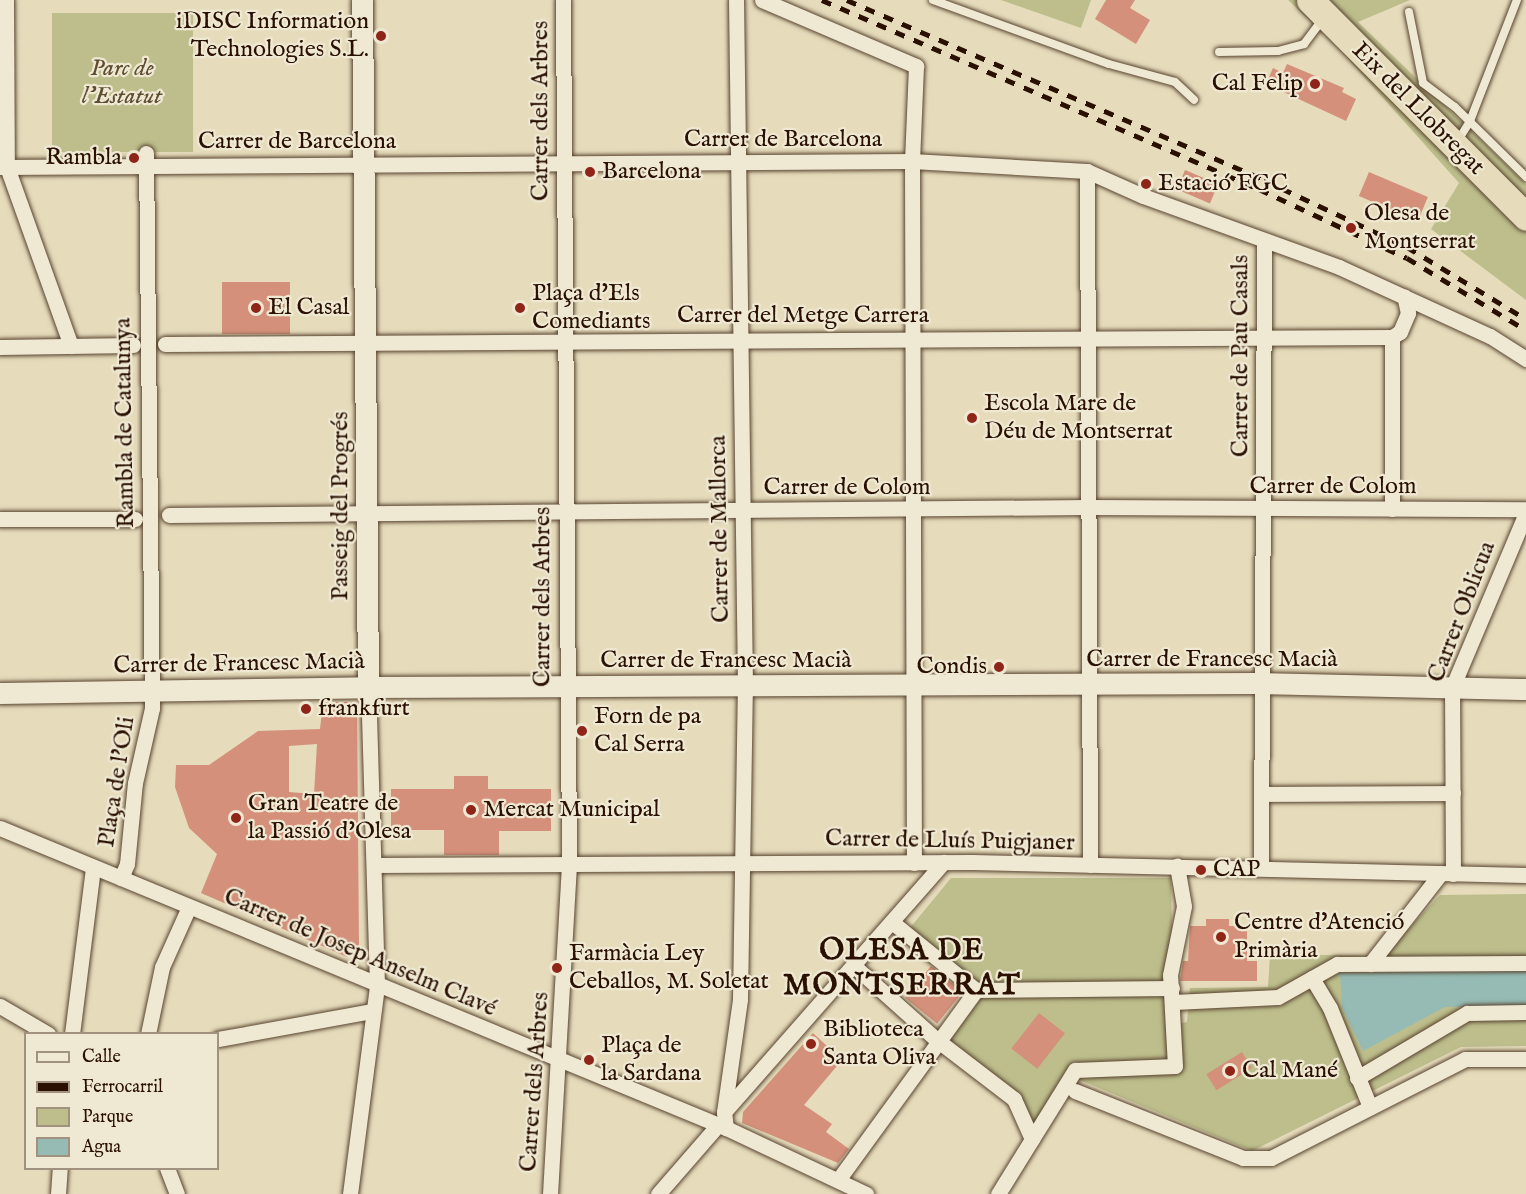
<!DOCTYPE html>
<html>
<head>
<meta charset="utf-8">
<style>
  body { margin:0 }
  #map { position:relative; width:1526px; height:1194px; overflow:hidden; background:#e6dcbc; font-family:"IM FELL English",serif }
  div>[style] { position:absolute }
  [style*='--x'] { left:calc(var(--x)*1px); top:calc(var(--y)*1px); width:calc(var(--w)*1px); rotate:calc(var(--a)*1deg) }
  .green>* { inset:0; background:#bdbe8c; transform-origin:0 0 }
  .water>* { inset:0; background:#96bbb4 }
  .building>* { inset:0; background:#d4907a; transform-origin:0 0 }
  .roads { filter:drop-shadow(0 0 2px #58432f) drop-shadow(0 0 2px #58432f) }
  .lane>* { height:8px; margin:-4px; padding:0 4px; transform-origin:4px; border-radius:4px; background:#efe8d3 }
  .street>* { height:15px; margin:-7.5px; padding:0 7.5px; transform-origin:7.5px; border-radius:7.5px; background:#efe8d3 }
  .secondary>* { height:21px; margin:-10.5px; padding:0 10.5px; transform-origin:10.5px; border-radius:10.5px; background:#efe8d3 }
  .highway>* { height:27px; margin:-13.5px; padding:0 13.5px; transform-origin:13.5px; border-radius:13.5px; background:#e6dcbc }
  .rail>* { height:4.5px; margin-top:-2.25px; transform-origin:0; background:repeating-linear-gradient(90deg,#291000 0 10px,transparent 0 20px) }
  .dots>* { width:16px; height:16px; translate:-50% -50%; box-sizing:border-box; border:3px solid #efe8d3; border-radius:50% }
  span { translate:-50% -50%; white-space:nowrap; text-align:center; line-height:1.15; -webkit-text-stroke:4.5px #efe8d3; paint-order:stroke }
  .poi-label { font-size:24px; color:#291000 }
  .right { translate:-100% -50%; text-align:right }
  .left { translate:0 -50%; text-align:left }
  .park-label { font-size:24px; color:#5d4d31; font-style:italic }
  .street-label { font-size:24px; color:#291000 }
  .district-label { font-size:30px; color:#291000; font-weight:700; letter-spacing:1.5px }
  .legend { position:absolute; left:24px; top:1032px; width:195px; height:138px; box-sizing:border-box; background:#efe8d3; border:2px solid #a0927f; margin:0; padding:8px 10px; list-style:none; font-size:18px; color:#291000 }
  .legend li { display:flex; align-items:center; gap:12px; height:30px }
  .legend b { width:30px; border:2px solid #a0927f }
</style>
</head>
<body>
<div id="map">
  <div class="green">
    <div style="clip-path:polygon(1001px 0,1091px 0,1081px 28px)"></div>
    <div style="clip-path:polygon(1288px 0,1410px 0,1358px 22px,1526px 184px,1526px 300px,1431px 229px,1459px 183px,1334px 43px)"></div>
    <div style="left:52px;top:13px;width:141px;height:139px"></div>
    <div style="clip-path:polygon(951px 878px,1171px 878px,1174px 1024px,1187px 1022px,1190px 988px,1268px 987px,1270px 954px,1383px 956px,1440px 895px,1526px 894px,1526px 1046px,1461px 1047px,1252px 1151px,1077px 1079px,1038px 1140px,1017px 1102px,947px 1041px,982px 996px,905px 934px)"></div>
  </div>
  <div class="water">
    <div style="clip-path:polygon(1526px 969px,1526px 1006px,1445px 1007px,1363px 1051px,1342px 1007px,1340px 973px)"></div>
  </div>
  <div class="building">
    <div style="clip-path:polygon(1106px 0,1135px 0,1130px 8px,1150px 20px,1136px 44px,1095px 19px)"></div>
    <div style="clip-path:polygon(1287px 64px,1344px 88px,1342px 92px,1356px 99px,1346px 121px,1266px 84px,1273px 68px,1283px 73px)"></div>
    <div style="left:1185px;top:170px;width:36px;height:21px;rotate:23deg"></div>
    <div style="left:1369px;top:172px;width:64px;height:26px;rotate:23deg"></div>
    <div style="left:290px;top:282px;width:52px;height:68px;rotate:90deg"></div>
    <div style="clip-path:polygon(evenodd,323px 702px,357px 702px,359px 948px,347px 957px,201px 893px,217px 854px,189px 828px,175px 787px,176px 765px,209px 765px,258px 731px,320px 729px,323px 702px,317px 744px,314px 794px,289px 792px,289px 746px,317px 744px)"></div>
    <div style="clip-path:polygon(454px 776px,488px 776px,488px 789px,551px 789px,551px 831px,499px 831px,499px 855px,444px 855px,444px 830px,391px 830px,391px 789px,454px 789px)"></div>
    <div style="clip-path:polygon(1206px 919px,1229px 919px,1229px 926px,1247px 926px,1247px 961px,1257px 961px,1257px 981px,1180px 981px,1183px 961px,1188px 961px,1190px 926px,1206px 926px)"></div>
    <div style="left:931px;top:966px;width:41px;height:41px;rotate:39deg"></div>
    <div style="left:1039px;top:1013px;width:33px;height:45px;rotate:38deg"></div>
    <div style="clip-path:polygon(813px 1033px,842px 1060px,804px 1105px,832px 1124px,826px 1132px,849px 1149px,838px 1163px,742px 1123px,743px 1112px)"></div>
    <div style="left:1242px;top:1052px;width:19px;height:42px;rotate:58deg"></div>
  </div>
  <div class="roads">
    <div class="lane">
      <div style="--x:933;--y:0;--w:187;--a:20"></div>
      <div style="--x:1109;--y:64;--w:68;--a:15.3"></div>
      <div style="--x:1175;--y:82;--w:26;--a:43"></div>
      <div style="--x:1409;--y:12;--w:72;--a:78.8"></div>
      <div style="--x:1423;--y:83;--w:40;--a:37"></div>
      <div style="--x:1455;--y:107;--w:100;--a:44.6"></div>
      <div style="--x:1219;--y:52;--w:59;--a:-1"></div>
      <div style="--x:1278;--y:51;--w:27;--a:-15"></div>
      <div style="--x:1304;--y:44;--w:31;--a:-53"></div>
      <div style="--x:1457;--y:142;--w:25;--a:-58"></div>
      <div style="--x:1470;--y:121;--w:130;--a:-68.8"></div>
    </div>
    <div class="street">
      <div style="--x:6;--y:0;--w:167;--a:89.7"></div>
      <div style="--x:7;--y:167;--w:190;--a:70.3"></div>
      <div style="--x:762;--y:0;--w:168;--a:23.2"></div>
      <div style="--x:916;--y:66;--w:95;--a:92.4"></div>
      <div style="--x:912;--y:161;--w:702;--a:89.84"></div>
      <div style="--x:0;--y:167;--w:912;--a:-0.38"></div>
      <div style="--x:912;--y:161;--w:175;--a:3.3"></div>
      <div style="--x:1087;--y:171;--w:61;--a:24.1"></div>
      <div style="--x:1143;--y:196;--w:208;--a:19.9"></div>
      <div style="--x:1339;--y:267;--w:166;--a:24.6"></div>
      <div style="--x:1490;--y:336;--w:43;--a:32.6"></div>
      <div style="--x:1087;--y:171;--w:694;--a:89.75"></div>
      <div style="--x:165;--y:344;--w:1227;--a:-0.33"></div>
      <div style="--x:1392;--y:337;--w:9;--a:-32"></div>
      <div style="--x:1400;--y:332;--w:21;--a:-67"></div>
      <div style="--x:1408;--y:313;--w:17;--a:-103"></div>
      <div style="--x:0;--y:347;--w:133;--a:-0.9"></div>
      <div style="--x:1392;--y:509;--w:172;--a:-90"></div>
      <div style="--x:169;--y:515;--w:920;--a:-0.5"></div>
      <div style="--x:1089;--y:507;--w:437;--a:0.3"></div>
      <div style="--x:0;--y:519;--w:135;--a:0"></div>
      <div style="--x:1261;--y:794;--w:192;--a:-0.3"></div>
      <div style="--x:0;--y:828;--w:786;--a:22.45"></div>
      <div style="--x:726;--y:1128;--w:155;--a:25.2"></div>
      <div style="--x:374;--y:865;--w:598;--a:-0.29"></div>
      <div style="--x:972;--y:862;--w:554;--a:1.34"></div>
      <div style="--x:1261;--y:866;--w:624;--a:-89.72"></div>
      <div style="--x:1453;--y:874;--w:186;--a:-90.3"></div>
      <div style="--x:1452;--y:688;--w:190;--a:-67.1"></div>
      <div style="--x:121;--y:878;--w:15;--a:-67"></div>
      <div style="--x:127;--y:864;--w:81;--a:-84.4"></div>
      <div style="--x:135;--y:783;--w:77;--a:-77.2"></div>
      <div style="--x:152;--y:708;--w:555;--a:-90.62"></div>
      <div style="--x:892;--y:922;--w:108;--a:39"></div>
      <div style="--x:976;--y:990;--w:196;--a:-0.6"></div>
      <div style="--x:1370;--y:964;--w:115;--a:-52"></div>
      <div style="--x:853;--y:965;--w:113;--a:41.8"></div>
      <div style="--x:937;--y:1040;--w:97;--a:37.5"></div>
      <div style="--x:1014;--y:1099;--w:44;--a:65.8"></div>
      <div style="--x:1312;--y:978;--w:35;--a:59"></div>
      <div style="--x:1330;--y:1008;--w:107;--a:68"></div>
      <div style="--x:1174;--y:1002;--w:104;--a:-2.8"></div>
      <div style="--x:1278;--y:997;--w:68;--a:-29.2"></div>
      <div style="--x:1337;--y:964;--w:189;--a:-0.3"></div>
      <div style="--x:0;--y:1006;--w:56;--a:30.3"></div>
      <div style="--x:72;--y:1034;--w:168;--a:-82.8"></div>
      <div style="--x:148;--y:1034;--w:68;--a:-78.2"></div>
      <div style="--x:162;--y:967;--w:66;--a:-65.8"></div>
      <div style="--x:218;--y:1039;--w:157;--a:-10.3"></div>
      <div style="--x:1357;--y:1078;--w:128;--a:-30.6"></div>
      <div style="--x:1467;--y:1013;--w:59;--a:-1"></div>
      <div style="--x:1075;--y:1091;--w:181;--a:21.7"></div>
      <div style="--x:1243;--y:1158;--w:28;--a:0"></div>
      <div style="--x:1271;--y:1158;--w:218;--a:-27"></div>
      <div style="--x:1465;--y:1059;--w:61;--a:0"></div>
      <div style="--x:724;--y:1112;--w:333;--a:-48.7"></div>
      <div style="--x:726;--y:1128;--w:16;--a:-97"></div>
      <div style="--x:724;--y:1112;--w:114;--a:-81.9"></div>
      <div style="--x:740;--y:999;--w:313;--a:-89.1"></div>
      <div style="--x:745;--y:686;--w:686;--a:-90.75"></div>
      <div style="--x:167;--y:1168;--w:28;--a:69"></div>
      <div style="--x:838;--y:1180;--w:235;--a:-54"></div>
      <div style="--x:58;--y:1194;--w:26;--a:-86"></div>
      <div style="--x:350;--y:1194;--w:211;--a:-82.6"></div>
      <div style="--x:377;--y:985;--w:298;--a:-91.7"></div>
      <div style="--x:550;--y:1194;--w:334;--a:-86.7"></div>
      <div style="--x:569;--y:861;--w:861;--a:-90.4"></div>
      <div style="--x:658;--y:1194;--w:91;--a:-49"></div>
      <div style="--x:998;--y:1194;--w:146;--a:-58.2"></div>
      <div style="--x:1075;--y:1070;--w:100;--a:-2.3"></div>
      <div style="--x:1175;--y:1066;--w:91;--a:-93.1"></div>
      <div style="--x:1170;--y:975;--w:70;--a:-78.5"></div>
      <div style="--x:1184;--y:906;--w:41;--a:-99.9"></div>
    </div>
    <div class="secondary">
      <div style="--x:362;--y:0;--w:687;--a:89.5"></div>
      <div style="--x:0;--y:693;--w:368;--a:-0.9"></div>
      <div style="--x:368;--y:687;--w:889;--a:-0.26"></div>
      <div style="--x:1257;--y:683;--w:269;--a:1.3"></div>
    </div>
    <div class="highway">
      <div style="--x:1310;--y:0;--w:306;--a:45.1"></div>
    </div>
  </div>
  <div class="rail">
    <div style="--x:822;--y:0;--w:476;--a:23.4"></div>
    <div style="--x:1259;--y:189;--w:163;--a:25"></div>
    <div style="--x:1407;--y:258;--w:139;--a:31.2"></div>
    <div style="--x:847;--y:0;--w:454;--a:23.3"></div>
    <div style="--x:1264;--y:180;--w:158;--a:25.1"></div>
    <div style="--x:1407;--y:247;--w:139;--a:31.2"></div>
  </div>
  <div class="dots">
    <div style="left:381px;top:36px;background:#8f2418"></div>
    <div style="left:1315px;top:84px;background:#8f2418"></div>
    <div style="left:134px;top:158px;background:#8f2418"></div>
    <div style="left:590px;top:172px;background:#8f2418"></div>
    <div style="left:1146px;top:184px;background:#8f2418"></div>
    <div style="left:1351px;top:228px;background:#8f2418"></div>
    <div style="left:256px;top:308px;background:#8f2418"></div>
    <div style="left:520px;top:308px;background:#8f2418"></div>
    <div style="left:972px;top:418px;background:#8f2418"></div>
    <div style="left:999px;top:667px;background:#8f2418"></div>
    <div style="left:306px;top:709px;background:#8f2418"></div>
    <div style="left:582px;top:731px;background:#8f2418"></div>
    <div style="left:471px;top:810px;background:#8f2418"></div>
    <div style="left:236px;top:818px;background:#8f2418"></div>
    <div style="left:1201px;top:870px;background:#8f2418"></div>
    <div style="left:1221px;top:937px;background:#8f2418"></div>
    <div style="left:557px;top:968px;background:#8f2418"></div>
    <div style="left:811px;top:1044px;background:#8f2418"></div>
    <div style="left:589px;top:1060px;background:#8f2418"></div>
    <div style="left:1230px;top:1071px;background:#8f2418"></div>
  </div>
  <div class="poi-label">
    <span class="right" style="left:369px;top:36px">iDISC Information<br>Technologies S.L.</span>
    <span class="right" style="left:1303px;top:84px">Cal Felip</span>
    <span class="right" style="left:122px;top:158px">Rambla</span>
    <span class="left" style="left:602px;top:172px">Barcelona</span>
    <span class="left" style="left:1158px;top:184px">Estació FGC</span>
    <span class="left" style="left:1364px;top:228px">Olesa de<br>Montserrat</span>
    <span class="left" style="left:532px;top:308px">Plaça d'Els<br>Comediants</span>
    <span class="left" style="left:268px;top:308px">El Casal</span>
    <span class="left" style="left:984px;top:418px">Escola Mare de<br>Déu de Montserrat</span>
    <span class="right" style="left:987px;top:667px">Condis</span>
    <span class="left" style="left:318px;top:709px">frankfurt</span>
    <span class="left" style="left:594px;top:731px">Forn de pa<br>Cal Serra</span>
    <span class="left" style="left:248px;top:818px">Gran Teatre de<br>la Passió d'Olesa</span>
    <span class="left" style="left:483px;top:810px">Mercat Municipal</span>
    <span class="left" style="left:1213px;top:870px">CAP</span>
    <span class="left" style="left:1234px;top:937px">Centre d'Atenció<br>Primària</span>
    <span class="left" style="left:569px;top:968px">Farmàcia Ley<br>Ceballos, M. Soletat</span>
    <span class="left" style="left:823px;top:1044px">Biblioteca<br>Santa Oliva</span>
    <span class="left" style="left:601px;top:1060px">Plaça de<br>la Sardana</span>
    <span class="left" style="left:1242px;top:1071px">Cal Mané</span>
  </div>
  <div class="park-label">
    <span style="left:122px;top:83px">Parc de<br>l'Estatut</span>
  </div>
  <div class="street-label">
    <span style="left:1418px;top:109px;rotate:45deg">Eix del Llobregat</span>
    <span style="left:541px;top:111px;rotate:-90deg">Carrer dels Arbres</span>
    <span style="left:783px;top:140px">Carrer de Barcelona</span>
    <span style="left:297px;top:142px">Carrer de Barcelona</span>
    <span style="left:803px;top:316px">Carrer del Metge Carrera</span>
    <span style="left:1241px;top:356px;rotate:-90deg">Carrer de Pau Casals</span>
    <span style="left:125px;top:423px;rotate:-91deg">Rambla de Catalunya</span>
    <span style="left:1333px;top:487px">Carrer de Colom</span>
    <span style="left:847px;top:488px">Carrer de Colom</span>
    <span style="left:341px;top:506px;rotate:-90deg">Passeig del Progrés</span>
    <span style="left:720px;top:529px;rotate:-91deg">Carrer de Mallorca</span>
    <span style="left:543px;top:597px;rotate:-90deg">Carrer dels Arbres</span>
    <span style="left:1462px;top:612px;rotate:-69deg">Carrer Oblicua</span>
    <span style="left:1212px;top:660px">Carrer de Francesc Macià</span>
    <span style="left:726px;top:661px">Carrer de Francesc Macià</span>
    <span style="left:239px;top:664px;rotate:-1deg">Carrer de Francesc Macià</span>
    <span style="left:117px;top:782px;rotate:-81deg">Plaça de l'Oli</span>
    <span style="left:950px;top:841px;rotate:1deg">Carrer de Lluís Puigjaner</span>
    <span style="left:360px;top:953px;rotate:23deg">Carrer de Josep Anselm Clavé</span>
    <span style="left:535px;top:1082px;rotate:-86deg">Carrer dels Arbres</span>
  </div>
  <div class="district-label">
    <span style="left:902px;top:968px">OLESA DE<br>MONTSERRAT</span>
  </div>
  <ul class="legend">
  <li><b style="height:8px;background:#efe8d3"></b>Calle</li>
  <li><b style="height:8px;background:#291000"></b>Ferrocarril</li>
  <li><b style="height:16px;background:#bdbe8c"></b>Parque</li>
  <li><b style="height:16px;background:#96bbb4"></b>Agua</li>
  </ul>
</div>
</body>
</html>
